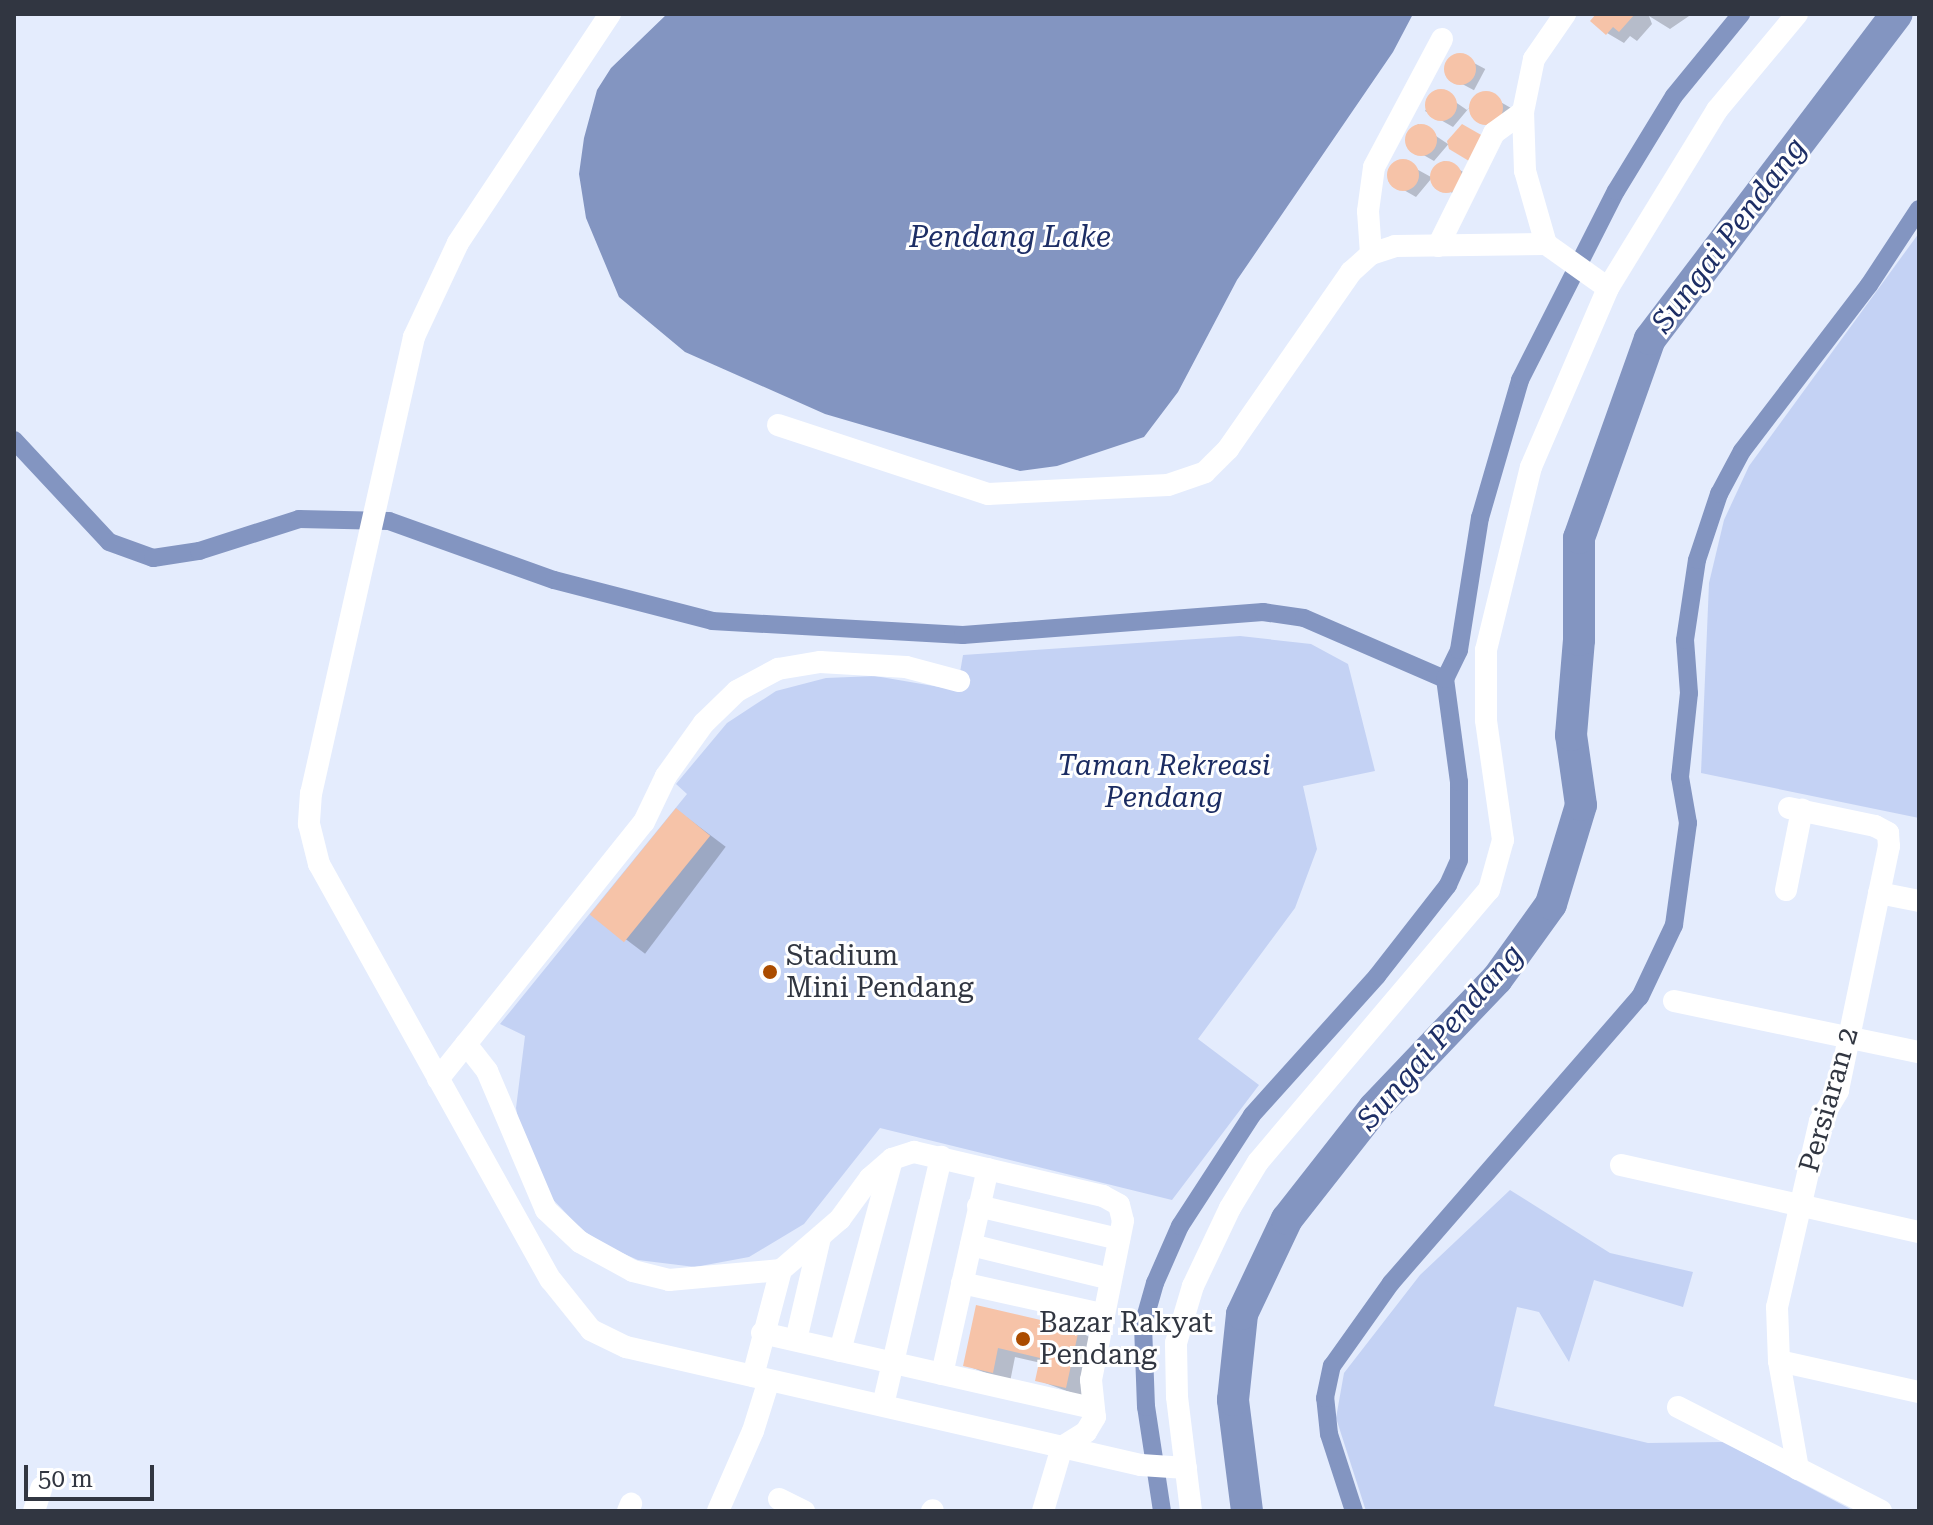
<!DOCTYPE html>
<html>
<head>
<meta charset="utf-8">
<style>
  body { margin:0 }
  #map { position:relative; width:1933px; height:1525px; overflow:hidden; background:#e4ecfd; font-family:"Roboto Serif",serif }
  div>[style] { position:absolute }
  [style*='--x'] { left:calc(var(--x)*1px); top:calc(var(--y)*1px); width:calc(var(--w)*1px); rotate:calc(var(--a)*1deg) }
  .green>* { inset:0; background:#c4d2f4 }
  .water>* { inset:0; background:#8395c1 }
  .shadow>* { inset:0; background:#0003; transform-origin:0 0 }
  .canal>* { height:18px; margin:-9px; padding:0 9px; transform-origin:9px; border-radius:9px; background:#8395c1 }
  .river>* { height:32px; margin:-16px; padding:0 16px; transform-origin:16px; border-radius:16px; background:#8395c1 }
  .building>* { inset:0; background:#f6c3a8; transform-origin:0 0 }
  .round { border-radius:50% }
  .minor>* { height:22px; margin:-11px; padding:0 11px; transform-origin:11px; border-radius:11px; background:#fff }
  .dots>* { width:22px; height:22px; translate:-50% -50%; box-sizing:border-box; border:4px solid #fff; border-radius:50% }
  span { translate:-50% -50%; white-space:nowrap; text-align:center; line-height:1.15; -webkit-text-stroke:6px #fff; paint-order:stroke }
  .park-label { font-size:28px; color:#1b2c62; font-style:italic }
  .poi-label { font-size:28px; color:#313641 }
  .left { translate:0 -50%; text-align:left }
  .street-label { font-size:28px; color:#313641 }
  .water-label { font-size:30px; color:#1d2e65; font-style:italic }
  .frame { position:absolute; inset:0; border:16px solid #313641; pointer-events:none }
  .scale { position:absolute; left:24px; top:1465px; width:130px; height:36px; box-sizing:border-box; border:4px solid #313641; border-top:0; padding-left:10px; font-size:24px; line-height:28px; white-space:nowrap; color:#313641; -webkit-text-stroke:6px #fff; paint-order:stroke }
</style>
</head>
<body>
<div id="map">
  <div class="green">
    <div style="clip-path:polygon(1919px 233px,1919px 818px,1701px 773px,1709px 583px,1724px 520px,1749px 466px)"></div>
    <div style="clip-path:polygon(1240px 636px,1311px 644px,1348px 664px,1375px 771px,1303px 786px,1317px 849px,1295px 908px,1198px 1039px,1259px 1085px,1172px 1200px,880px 1128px,804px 1224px,749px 1257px,695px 1267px,638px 1260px,608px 1247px,581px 1229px,544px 1190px,523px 1146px,516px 1108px,525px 1036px,500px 1024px,687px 794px,676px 784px,727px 723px,776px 691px,826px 678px,875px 676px,957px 690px,963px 655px)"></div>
    <div style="clip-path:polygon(1510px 1190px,1610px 1253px,1693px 1272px,1683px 1307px,1594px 1280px,1569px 1362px,1539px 1312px,1517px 1307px,1494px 1406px,1648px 1443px,1724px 1442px,1854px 1511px,1366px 1511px,1336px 1418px,1344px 1373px,1420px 1275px)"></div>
  </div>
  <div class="water">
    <div style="clip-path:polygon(667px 14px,1413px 14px,1393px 52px,1237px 280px,1178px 392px,1144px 437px,1057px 466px,1020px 471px,825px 414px,685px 352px,619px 297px,586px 218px,579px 174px,584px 138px,597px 90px,611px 68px)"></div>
  </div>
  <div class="shadow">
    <div style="clip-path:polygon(1598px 14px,1692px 14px,1670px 29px,1649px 16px,1652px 24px,1637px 41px,1630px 36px,1624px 43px,1607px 33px)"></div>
    <div style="left:1457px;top:54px;width:32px;height:24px;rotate:28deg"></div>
    <div style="clip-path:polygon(1438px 90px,1467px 110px,1483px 92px,1511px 108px,1498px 129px,1469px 108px,1453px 127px,1425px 111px)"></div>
    <div style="clip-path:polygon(1418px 124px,1448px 144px,1463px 127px,1434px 161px,1406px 145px)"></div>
    <div style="clip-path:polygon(1400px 160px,1431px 177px,1444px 161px,1472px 177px,1460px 198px,1431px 179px,1416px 197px,1388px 181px)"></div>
    <div style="left:677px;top:810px;width:61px;height:134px;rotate:37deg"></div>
    <div style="clip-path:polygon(978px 1308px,1079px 1331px,1096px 1341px,1083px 1397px,1037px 1380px,1041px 1363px,1015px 1357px,1010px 1382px,965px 1365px)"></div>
  </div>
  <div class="canal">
    <div style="--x:14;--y:440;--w:139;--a:47"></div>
    <div style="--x:109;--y:542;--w:47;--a:20"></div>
    <div style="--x:153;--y:558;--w:47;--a:-8.7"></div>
    <div style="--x:199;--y:551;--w:105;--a:-17.7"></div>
    <div style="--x:299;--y:519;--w:90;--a:1.3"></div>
    <div style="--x:389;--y:521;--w:175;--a:19.7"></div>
    <div style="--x:554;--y:580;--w:163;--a:14.5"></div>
    <div style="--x:712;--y:621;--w:251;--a:3.2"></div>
    <div style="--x:963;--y:635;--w:301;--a:-4.4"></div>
    <div style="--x:1263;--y:612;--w:41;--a:8.3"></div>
    <div style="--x:1304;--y:618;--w:154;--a:23.4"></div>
    <div style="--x:1162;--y:1511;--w:105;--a:-98.7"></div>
    <div style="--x:1146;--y:1407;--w:82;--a:-92.1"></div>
    <div style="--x:1143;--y:1325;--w:44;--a:-74.1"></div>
    <div style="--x:1155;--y:1283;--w:62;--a:-66.3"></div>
    <div style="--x:1180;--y:1226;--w:132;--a:-57"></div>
    <div style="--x:1252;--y:1115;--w:187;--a:-48"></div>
    <div style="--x:1377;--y:976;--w:115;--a:-52"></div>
    <div style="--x:1448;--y:885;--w:27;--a:-66"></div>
    <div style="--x:1459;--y:860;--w:78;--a:-90"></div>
    <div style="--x:1459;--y:782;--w:104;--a:-97.7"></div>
    <div style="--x:1445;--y:679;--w:32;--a:-64"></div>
    <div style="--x:1459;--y:650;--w:134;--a:-81"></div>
    <div style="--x:1480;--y:518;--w:144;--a:-73.8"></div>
    <div style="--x:1520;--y:380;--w:212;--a:-63.1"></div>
    <div style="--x:1616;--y:191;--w:111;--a:-58.6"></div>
    <div style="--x:1674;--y:96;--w:106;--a:-50.7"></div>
    <div style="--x:1354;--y:1511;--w:81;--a:-108"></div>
    <div style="--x:1329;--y:1434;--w:36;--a:-96"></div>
    <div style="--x:1325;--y:1398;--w:33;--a:-78"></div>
    <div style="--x:1332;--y:1366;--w:102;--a:-54.6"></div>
    <div style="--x:1391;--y:1283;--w:379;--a:-49"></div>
    <div style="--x:1640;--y:997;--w:80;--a:-64.7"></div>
    <div style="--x:1674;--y:925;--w:103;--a:-82.2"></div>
    <div style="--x:1688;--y:823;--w:47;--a:-99.9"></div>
    <div style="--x:1680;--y:777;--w:84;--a:-83.9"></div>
    <div style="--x:1689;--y:693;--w:53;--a:-94.3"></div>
    <div style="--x:1685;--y:640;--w:81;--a:-81.5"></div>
    <div style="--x:1697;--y:560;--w:70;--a:-71.6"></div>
    <div style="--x:1719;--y:494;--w:49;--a:-61.9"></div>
    <div style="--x:1742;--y:451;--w:209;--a:-52.6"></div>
    <div style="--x:1869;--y:285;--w:91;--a:-56.7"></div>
  </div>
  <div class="river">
    <div style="--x:1247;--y:1511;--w:112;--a:-97.2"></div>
    <div style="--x:1233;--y:1400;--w:86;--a:-84"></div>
    <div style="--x:1242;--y:1314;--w:105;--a:-64.7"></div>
    <div style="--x:1287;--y:1219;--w:141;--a:-51.9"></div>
    <div style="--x:1374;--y:1108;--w:178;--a:-46.4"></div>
    <div style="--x:1497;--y:979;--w:92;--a:-54.2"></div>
    <div style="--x:1551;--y:904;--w:103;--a:-73.1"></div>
    <div style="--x:1581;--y:805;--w:71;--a:-98.1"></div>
    <div style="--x:1571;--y:735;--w:95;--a:-85.2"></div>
    <div style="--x:1579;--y:640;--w:102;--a:-90"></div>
    <div style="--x:1579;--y:538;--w:211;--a:-70.4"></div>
    <div style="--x:1650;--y:339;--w:408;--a:-52.8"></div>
  </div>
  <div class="building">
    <div style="clip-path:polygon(1596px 14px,1635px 14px,1619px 32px,1613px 27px,1606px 35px,1590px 21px)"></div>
    <div class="round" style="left:1444px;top:53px;width:32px;height:32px"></div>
    <div class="round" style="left:1425px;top:89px;width:32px;height:32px"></div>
    <div class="round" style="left:1469px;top:91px;width:34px;height:34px"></div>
    <div class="round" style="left:1405px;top:124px;width:32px;height:32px"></div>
    <div style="clip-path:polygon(1462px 124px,1483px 136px,1469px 161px,1449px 149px,1447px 141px)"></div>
    <div class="round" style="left:1387px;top:159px;width:32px;height:32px"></div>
    <div class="round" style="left:1430px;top:161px;width:32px;height:32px"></div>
    <div style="left:676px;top:808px;width:44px;height:137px;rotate:39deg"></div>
    <div style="clip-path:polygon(976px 1305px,1079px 1329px,1066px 1388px,1035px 1381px,1040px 1358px,998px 1348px,993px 1373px,963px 1366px)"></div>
  </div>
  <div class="minor">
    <div style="--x:610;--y:14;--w:275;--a:123.6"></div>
    <div style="--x:458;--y:243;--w:104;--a:115.1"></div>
    <div style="--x:414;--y:337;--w:467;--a:102.7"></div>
    <div style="--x:311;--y:793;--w:31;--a:94"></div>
    <div style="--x:309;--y:824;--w:41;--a:76"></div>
    <div style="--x:319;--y:864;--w:476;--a:60.9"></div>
    <div style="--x:551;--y:1280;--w:64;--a:51.3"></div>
    <div style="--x:591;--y:1330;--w:39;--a:26"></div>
    <div style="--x:626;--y:1347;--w:528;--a:12.91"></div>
    <div style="--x:1141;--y:1465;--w:45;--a:3.8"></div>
    <div style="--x:1546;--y:244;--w:76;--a:-106"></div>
    <div style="--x:1525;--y:171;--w:59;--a:-91.9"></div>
    <div style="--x:1523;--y:112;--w:54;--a:-78.3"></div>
    <div style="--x:1534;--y:59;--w:55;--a:-55.4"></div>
    <div style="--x:1438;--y:246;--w:126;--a:-63.6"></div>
    <div style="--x:1494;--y:133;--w:36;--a:-36"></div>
    <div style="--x:1371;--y:254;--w:43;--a:-94"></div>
    <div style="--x:1368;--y:211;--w:44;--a:-82.2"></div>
    <div style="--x:1374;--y:167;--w:145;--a:-62"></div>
    <div style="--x:778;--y:425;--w:221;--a:18.2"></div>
    <div style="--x:988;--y:494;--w:180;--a:-2.9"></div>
    <div style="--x:1168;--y:485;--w:39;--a:-19"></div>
    <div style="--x:1205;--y:472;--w:33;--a:-45"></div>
    <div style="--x:1228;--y:449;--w:216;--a:-55.2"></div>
    <div style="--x:1351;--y:272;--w:27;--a:-42"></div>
    <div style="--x:1371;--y:254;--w:25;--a:-18"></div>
    <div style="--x:1395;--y:246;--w:151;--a:-0.8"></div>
    <div style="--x:1546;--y:244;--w:76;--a:35.4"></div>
    <div style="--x:1789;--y:808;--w:88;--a:11.8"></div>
    <div style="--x:1875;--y:826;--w:15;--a:28"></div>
    <div style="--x:1888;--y:833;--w:13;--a:86"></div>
    <div style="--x:1889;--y:846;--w:250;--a:101.8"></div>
    <div style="--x:1838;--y:1091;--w:35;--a:121"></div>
    <div style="--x:1820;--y:1121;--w:191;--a:103"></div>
    <div style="--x:1777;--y:1307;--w:54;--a:87.9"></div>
    <div style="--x:1779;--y:1361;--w:110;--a:80"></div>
    <div style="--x:1786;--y:890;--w:82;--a:-78.7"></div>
    <div style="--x:1879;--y:893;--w:41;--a:11.3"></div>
    <div style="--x:1674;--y:1001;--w:250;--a:11.8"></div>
    <div style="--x:466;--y:1044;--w:34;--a:52"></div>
    <div style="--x:487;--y:1071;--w:151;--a:67"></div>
    <div style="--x:546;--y:1210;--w:47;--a:43.3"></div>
    <div style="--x:580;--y:1242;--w:60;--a:28.7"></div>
    <div style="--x:633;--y:1271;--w:37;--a:14"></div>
    <div style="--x:669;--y:1280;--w:112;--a:-5.1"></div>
    <div style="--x:438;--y:1079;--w:329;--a:-51.3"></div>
    <div style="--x:644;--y:822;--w:51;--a:-64.4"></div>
    <div style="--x:666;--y:776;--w:65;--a:-54.4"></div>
    <div style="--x:704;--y:723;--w:46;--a:-44.1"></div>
    <div style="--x:737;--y:691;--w:47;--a:-28.2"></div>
    <div style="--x:778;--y:669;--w:43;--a:-9.5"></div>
    <div style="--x:820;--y:662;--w:86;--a:3.3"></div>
    <div style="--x:906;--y:667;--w:55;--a:14.8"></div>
    <div style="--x:1621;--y:1165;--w:305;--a:12.7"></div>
    <div style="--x:978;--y:1206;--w:145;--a:13.2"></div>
    <div style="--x:971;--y:1245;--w:143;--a:13.7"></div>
    <div style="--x:962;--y:1283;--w:143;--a:12.5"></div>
    <div style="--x:762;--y:1333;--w:338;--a:12.8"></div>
    <div style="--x:796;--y:1340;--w:105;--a:-76.8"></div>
    <div style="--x:840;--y:1351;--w:199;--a:-74.8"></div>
    <div style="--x:1779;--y:1361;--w:143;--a:12.5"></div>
    <div style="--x:942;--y:1374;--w:210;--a:-77.4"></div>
    <div style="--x:753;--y:1376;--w:110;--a:-75.2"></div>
    <div style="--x:781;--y:1270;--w:78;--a:-40.8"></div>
    <div style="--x:840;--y:1219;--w:51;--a:-53.8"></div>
    <div style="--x:870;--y:1178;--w:29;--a:-41"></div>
    <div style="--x:892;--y:1159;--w:23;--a:-18"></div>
    <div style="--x:914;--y:1152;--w:194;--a:13.1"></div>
    <div style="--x:1103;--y:1196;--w:18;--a:29"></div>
    <div style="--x:1119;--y:1205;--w:16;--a:76"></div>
    <div style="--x:1123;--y:1221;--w:162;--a:101.4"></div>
    <div style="--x:1091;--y:1380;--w:37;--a:84"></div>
    <div style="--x:1095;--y:1417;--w:17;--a:121"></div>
    <div style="--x:1086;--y:1432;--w:28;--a:148"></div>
    <div style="--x:1062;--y:1447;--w:67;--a:106.5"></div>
    <div style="--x:883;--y:1405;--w:255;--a:-76.8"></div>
    <div style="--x:1678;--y:1407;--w:228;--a:27.1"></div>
    <div style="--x:779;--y:1499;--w:28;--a:26"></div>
    <div style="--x:34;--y:1511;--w:25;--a:-72"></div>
    <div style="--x:628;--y:1511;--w:8;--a:-67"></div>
    <div style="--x:718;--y:1511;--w:87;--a:-66.4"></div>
    <div style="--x:753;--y:1431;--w:53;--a:-72.6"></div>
    <div style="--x:932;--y:1511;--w:1;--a:-45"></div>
    <div style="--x:1191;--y:1511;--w:115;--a:-97"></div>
    <div style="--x:1177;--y:1397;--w:54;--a:-91.1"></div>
    <div style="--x:1176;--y:1343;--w:59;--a:-73.4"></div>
    <div style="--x:1193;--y:1286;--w:86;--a:-64.6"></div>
    <div style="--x:1230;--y:1208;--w:54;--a:-58.7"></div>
    <div style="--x:1258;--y:1162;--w:357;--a:-49.7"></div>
    <div style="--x:1489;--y:890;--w:52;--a:-74.4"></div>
    <div style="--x:1503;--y:840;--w:121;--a:-98.1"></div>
    <div style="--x:1486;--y:720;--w:70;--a:-90"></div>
    <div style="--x:1486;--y:650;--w:188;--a:-76.2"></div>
    <div style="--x:1531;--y:467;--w:195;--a:-66.7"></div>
    <div style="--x:1608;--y:288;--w:209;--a:-58.5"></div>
    <div style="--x:1717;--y:110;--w:125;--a:-50.2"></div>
  </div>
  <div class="dots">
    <div style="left:770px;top:972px;background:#ab4c00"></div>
    <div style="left:1023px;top:1339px;background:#ab4c00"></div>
  </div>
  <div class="park-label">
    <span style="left:1164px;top:782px">Taman Rekreasi<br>Pendang</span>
  </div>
  <div class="poi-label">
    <span class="left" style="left:786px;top:972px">Stadium<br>Mini Pendang</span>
    <span class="left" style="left:1039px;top:1339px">Bazar Rakyat<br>Pendang</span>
  </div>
  <div class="street-label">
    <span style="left:1829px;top:1100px;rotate:-74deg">Persiaran 2</span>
  </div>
  <div class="water-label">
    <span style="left:1729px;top:235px;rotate:-53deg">Sungai Pendang</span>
    <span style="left:1010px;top:237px">Pendang Lake</span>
    <span style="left:1440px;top:1037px;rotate:-49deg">Sungai Pendang</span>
  </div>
  <div class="frame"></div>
  <div class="scale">50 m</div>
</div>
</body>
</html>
